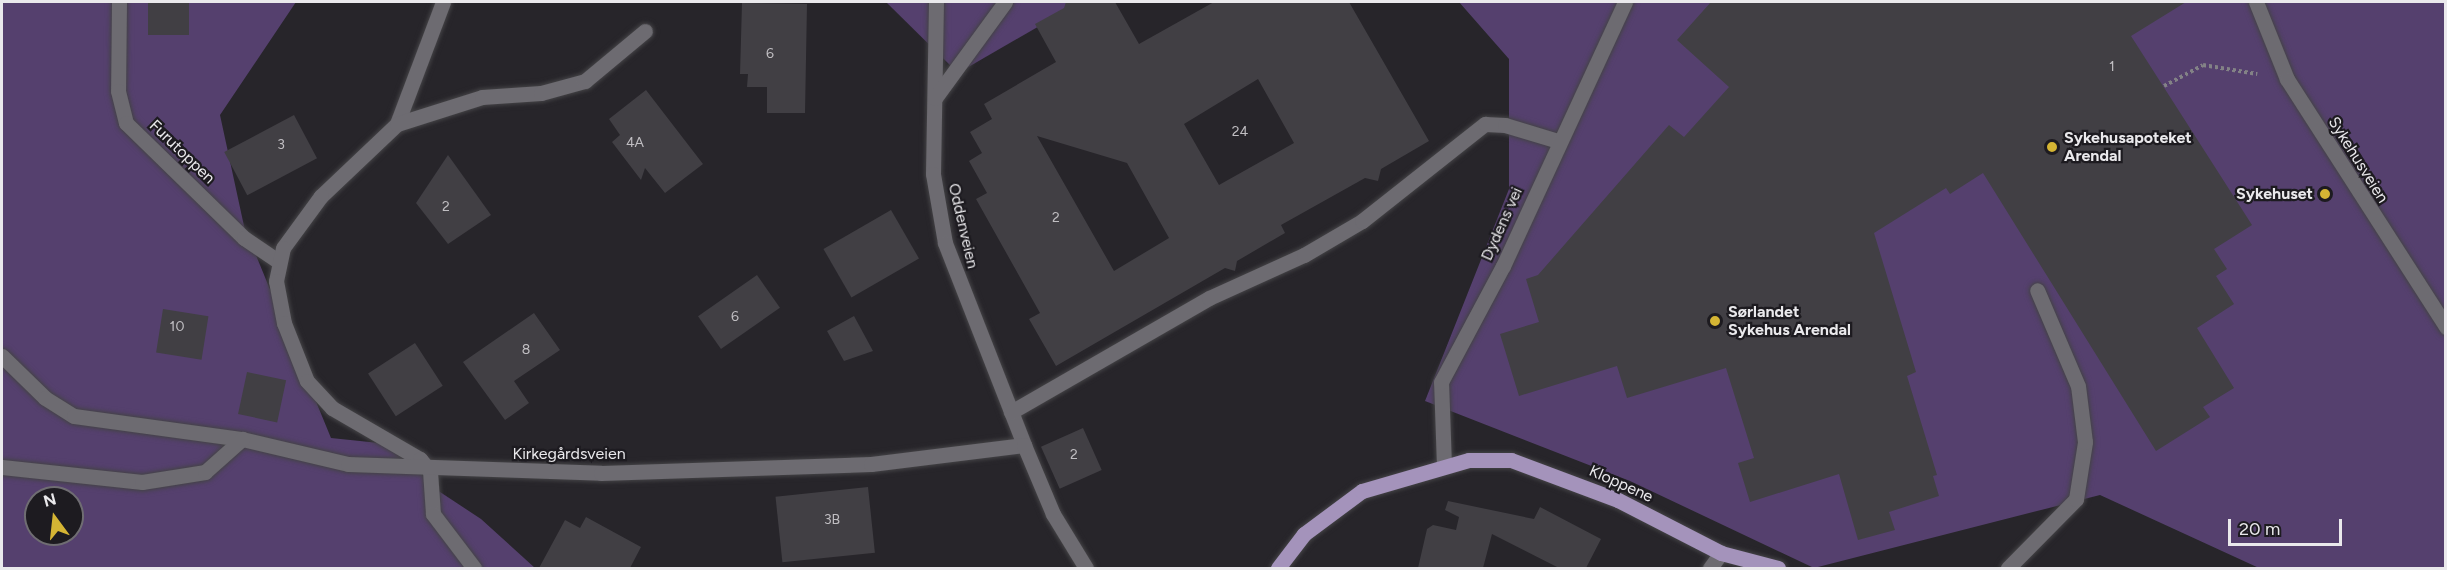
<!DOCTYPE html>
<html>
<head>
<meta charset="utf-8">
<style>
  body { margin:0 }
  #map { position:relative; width:2447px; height:570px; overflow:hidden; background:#27252a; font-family:Figtree,sans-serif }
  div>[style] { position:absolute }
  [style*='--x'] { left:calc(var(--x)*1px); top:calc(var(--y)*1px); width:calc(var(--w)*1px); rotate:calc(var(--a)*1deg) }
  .forest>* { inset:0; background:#55406e }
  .building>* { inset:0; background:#413f44; transform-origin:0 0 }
  .path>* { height:4px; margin-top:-2px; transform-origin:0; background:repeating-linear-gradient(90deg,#838286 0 3px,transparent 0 6px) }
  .roads { filter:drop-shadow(0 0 2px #444346) drop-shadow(0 0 2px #444346) }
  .minor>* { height:15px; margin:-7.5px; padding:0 7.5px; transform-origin:7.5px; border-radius:7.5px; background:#6d6b71 }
  .major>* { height:15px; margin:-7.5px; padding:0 7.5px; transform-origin:7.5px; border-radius:7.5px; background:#a493bb }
  .dots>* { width:16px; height:16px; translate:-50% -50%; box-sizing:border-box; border:3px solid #1d1b20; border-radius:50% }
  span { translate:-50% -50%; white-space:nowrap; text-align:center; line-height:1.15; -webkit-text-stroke:4.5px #1d1b20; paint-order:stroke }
  .number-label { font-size:14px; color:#c0bec2 }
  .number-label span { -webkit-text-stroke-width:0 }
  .poi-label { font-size:16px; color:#eae9ec; font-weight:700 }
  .left { translate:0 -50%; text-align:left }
  .right { translate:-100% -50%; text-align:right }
  .street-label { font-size:16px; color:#eae9ec }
  .frame { position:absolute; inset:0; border:3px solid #eae9ec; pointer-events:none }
  .north { position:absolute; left:24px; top:486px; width:60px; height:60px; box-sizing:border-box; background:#1d1b20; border:2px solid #6f6d72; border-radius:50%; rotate:345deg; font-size:16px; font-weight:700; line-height:24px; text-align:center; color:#eae9ec }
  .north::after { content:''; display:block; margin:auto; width:21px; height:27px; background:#d5b534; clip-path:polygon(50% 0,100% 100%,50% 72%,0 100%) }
  .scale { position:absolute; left:2228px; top:519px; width:114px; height:27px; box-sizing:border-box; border:3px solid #eae9ec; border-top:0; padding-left:8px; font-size:18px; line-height:21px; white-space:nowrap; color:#eae9ec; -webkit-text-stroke:4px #1d1b20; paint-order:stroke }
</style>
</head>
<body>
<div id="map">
  <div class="forest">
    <div style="clip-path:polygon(evenodd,2px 2px,296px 2px,220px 115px,244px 226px,331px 438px,408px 446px,434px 488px,481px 519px,535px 568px,2px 568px,2px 2px,36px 498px,72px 498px,72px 534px,36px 534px,36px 498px)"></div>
    <div style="clip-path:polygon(886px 2px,1081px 2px,958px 73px)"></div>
    <div style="clip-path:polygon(1459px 2px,2445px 2px,2445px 568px,2259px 568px,2100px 495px,1814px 568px,1630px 481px,1425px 401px,1509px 189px,1509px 59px)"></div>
  </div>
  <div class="building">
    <div style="left:148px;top:2px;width:41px;height:33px"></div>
    <div style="clip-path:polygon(evenodd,1066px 2px,1115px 2px,1139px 44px,1214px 2px,1349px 2px,1429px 141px,1381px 169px,1378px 181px,1365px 178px,1281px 225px,1285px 233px,1237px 261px,1235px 271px,1225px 268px,1056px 366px,1029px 319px,1040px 313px,976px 199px,987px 193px,969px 161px,982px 153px,970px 132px,992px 119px,984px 104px,1056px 62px,1035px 24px,1064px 8px,1066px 2px,1258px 79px,1294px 143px,1219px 185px,1184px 124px,1258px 79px,1066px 2px,1037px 136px,1127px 163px,1169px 238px,1114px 271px,1037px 136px)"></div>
    <div style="clip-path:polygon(1711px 2px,2186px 2px,2131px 36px,2252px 225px,2214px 249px,2227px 269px,2216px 276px,2234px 304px,2197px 328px,2234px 388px,2203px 407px,2210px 417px,2156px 451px,1983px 173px,1950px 194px,1946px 188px,1874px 233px,1916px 372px,1907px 376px,1937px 475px,1933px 476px,1939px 496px,1889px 512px,1895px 530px,1858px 540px,1839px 474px,1750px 502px,1738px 463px,1754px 458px,1726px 368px,1627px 398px,1617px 366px,1519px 396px,1500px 334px,1539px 322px,1526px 279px,1538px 275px,1669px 125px,1684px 137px,1729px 87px,1677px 40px)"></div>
    <div style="clip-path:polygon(742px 3px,807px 4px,805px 113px,767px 113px,767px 87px,747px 87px,748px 74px,740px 74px)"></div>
    <div style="clip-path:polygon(646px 90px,703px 164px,665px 193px,645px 168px,641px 180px,612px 142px,620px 135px,609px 119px)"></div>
    <div style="left:294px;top:115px;width:49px;height:79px;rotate:62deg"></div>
    <div style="clip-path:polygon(448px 155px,491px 215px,448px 244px,416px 203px)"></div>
    <div style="left:891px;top:210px;width:56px;height:78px;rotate:60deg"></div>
    <div style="left:757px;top:275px;width:40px;height:72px;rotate:55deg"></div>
    <div style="left:163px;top:309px;width:46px;height:44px;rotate:9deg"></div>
    <div style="clip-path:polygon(534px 313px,560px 350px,514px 381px,529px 403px,505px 420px,463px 362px)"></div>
    <div style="clip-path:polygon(854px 316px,873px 351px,844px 361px,827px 331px)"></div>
    <div style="left:415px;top:343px;width:51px;height:56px;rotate:57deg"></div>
    <div style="left:247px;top:372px;width:40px;height:43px;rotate:12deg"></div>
    <div style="left:1083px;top:428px;width:46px;height:46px;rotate:66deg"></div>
    <div style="left:868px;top:487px;width:66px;height:93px;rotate:84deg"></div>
    <div style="clip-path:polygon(1448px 501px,1534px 519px,1540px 507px,1601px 539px,1586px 568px,1559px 568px,1492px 534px,1483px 568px,1418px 568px,1427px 529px,1433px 525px,1456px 530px,1459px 517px,1445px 510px)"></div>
    <div style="clip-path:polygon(586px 517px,641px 547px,630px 568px,539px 568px,565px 520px,580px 528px)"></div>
  </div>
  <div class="path">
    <div style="--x:2164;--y:86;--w:44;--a:-28.3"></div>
    <div style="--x:2203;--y:65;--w:55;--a:9.5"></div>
  </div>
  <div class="roads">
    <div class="minor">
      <div style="--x:119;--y:2;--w:89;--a:90.6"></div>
      <div style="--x:118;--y:91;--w:33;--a:76"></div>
      <div style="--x:126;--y:123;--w:165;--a:44.3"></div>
      <div style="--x:244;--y:238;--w:41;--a:34.1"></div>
      <div style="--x:443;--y:2;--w:130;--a:110.7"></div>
      <div style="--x:397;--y:124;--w:105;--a:136.5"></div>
      <div style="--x:321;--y:196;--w:64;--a:126.2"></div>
      <div style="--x:283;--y:248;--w:34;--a:102"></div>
      <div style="--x:276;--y:281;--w:43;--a:79.2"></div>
      <div style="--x:284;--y:323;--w:62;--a:68.4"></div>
      <div style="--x:307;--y:381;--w:37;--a:47"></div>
      <div style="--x:332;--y:408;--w:102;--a:30.1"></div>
      <div style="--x:420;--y:459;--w:16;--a:50"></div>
      <div style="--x:430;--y:471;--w:43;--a:86"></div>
      <div style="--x:433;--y:514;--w:68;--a:52.8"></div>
      <div style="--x:936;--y:2;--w:172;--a:91"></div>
      <div style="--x:933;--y:174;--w:70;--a:80.1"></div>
      <div style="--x:945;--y:243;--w:217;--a:68.6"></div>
      <div style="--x:2256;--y:2;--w:83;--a:68.1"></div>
      <div style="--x:2287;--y:79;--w:295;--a:57.3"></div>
      <div style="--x:935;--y:98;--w:119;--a:-53.9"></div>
      <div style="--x:397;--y:124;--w:89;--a:-17.6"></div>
      <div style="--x:482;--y:97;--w:59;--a:-3.9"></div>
      <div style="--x:541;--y:93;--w:46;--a:-15.3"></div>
      <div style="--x:585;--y:81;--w:78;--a:-39.8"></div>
      <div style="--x:2;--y:356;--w:60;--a:44.3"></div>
      <div style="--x:45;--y:398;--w:34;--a:32"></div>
      <div style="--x:74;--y:416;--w:170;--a:7.8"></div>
      <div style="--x:242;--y:439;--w:109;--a:13.3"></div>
      <div style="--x:348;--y:464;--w:253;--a:2"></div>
      <div style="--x:601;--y:473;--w:270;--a:-1.9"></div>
      <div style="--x:871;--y:464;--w:154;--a:-7.1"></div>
      <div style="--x:1024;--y:445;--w:75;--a:67.2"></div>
      <div style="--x:1053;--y:514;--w:63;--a:58.6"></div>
      <div style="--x:1011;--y:412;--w:228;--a:-29.9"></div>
      <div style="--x:1209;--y:298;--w:104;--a:-24.4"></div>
      <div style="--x:1304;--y:255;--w:67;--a:-30.4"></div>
      <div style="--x:1362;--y:221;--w:157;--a:-38.3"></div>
      <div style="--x:1485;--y:124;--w:20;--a:3"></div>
      <div style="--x:1505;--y:125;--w:55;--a:16.8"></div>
      <div style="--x:1444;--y:466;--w:84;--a:-92"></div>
      <div style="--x:1441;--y:382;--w:132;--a:-61.9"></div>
      <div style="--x:1503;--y:266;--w:291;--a:-65.2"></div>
      <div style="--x:2;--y:467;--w:141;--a:6.1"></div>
      <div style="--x:142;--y:482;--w:64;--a:-9"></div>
      <div style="--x:205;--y:472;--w:50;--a:-41.7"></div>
      <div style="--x:1710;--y:568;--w:19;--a:-54"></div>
      <div style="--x:2008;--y:568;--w:97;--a:-45.4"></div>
      <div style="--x:2076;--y:499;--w:58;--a:-81"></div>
      <div style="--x:2085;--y:442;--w:56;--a:-97.1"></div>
      <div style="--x:2078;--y:386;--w:104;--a:-113.1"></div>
    </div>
    <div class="major">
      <div style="--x:1278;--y:568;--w:43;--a:-52.6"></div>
      <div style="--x:1304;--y:534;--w:72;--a:-36.6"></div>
      <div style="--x:1362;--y:491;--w:111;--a:-16.2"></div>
      <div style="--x:1469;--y:460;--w:42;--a:0"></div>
      <div style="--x:1511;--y:460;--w:114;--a:20.5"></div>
      <div style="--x:1618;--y:500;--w:116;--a:27.2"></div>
      <div style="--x:1721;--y:553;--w:59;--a:14.7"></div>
    </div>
  </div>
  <div class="dots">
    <div style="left:2052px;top:147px;background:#d5b534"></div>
    <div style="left:2325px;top:194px;background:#d5b534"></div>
    <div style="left:1715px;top:321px;background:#d5b534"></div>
  </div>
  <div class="number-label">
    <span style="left:770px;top:54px">6</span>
    <span style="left:2112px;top:67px">1</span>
    <span style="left:1240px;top:132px">24</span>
    <span style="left:635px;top:143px">4A</span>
    <span style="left:281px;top:145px">3</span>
    <span style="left:446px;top:207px">2</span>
    <span style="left:1056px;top:218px">2</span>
    <span style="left:735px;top:317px">6</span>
    <span style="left:177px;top:327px">10</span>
    <span style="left:526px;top:350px">8</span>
    <span style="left:1074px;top:455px">2</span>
    <span style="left:832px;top:520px">3B</span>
  </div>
  <div class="poi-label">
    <span class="left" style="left:2064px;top:147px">Sykehusapoteket<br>Arendal</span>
    <span class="right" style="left:2313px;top:194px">Sykehuset</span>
    <span class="left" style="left:1728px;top:321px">Sørlandet<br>Sykehus Arendal</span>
  </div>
  <div class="street-label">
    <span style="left:182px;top:152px;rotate:44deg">Furutoppen</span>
    <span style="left:2358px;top:160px;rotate:58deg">Sykehusveien</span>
    <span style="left:1502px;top:224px;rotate:-66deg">Dydens vei</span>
    <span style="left:963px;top:226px;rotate:77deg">Oddenveien</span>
    <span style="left:569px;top:454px">Kirkegårdsveien</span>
    <span style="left:1621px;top:484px;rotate:24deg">Kloppene</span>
  </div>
  <div class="frame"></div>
  <div class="north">N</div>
  <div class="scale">20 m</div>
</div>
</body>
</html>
